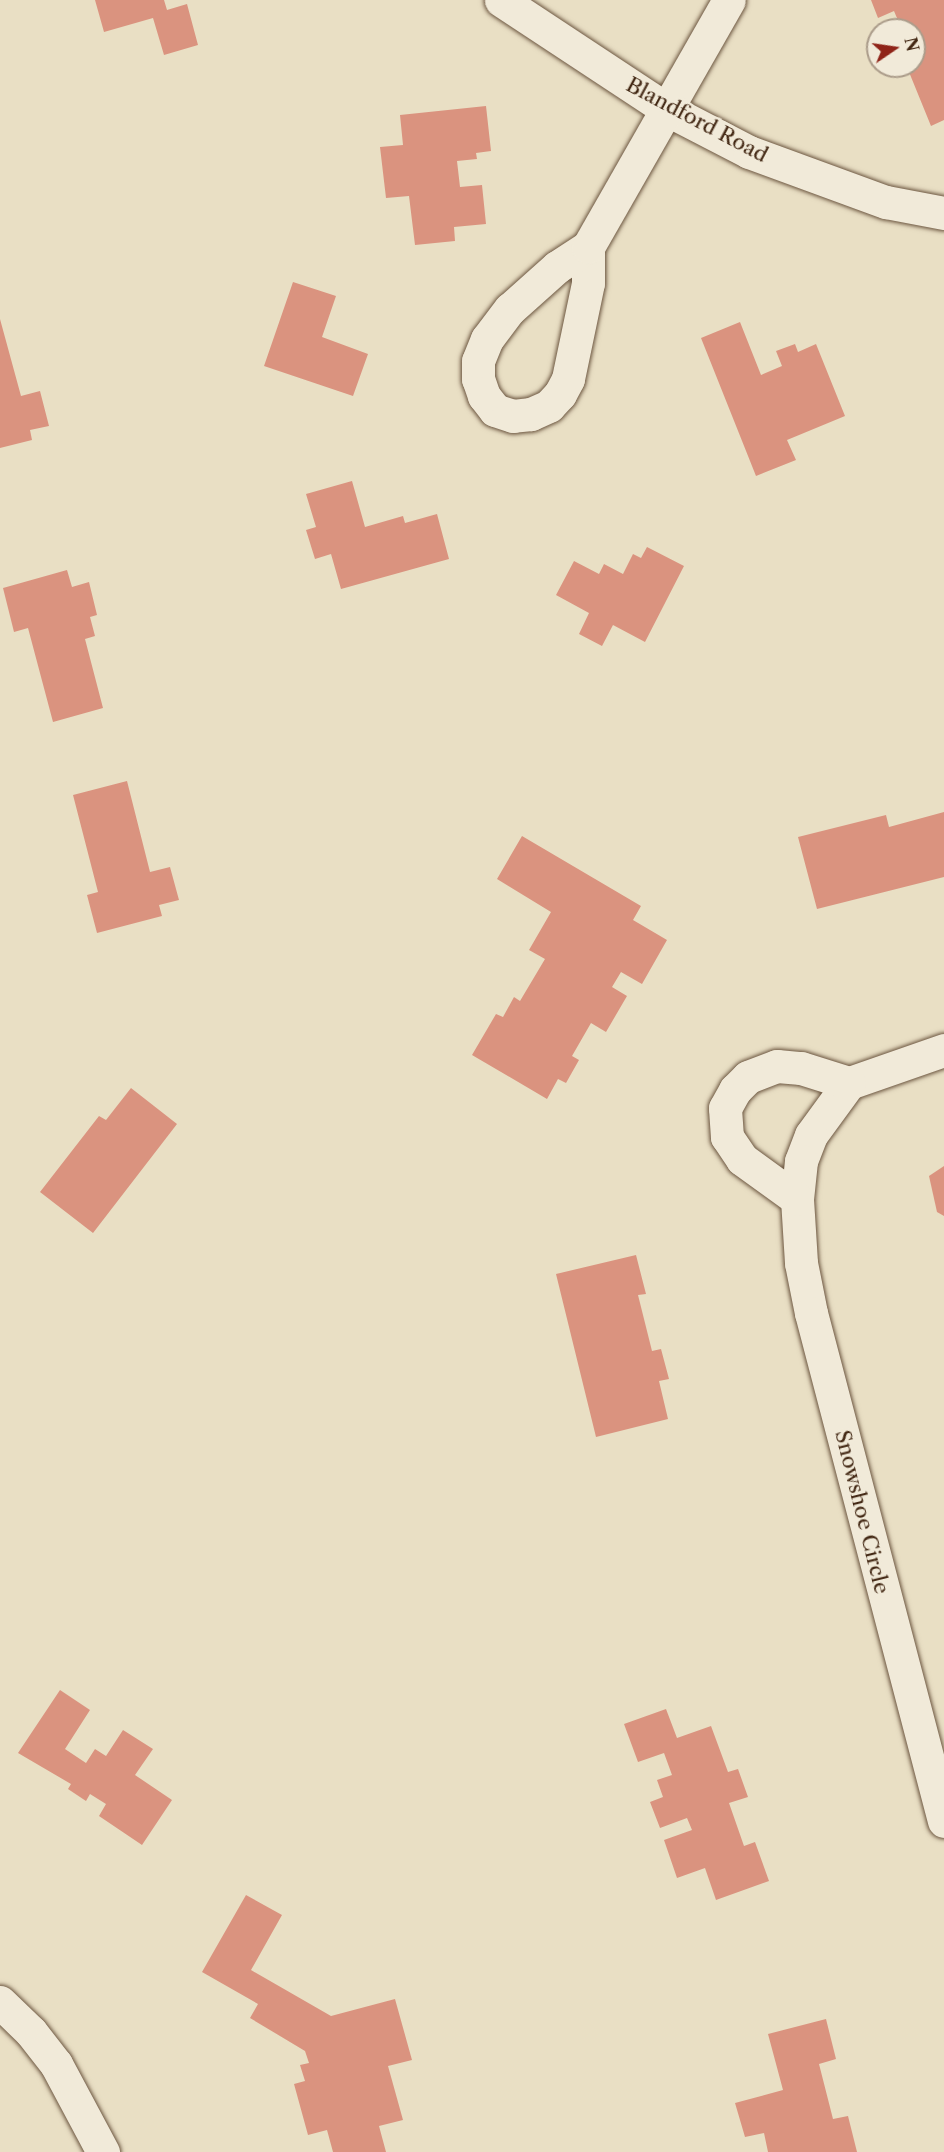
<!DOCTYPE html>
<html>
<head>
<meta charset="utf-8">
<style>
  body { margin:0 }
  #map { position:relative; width:944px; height:2152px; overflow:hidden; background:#e9dfc4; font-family:"Libre Caslon Text",serif }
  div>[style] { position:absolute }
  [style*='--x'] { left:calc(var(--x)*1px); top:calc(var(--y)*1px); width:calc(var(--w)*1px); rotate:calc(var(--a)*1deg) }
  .building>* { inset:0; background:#da937f }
  .roads { filter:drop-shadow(0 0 2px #6c5640) drop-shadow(0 0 2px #6c5640) }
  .minor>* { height:33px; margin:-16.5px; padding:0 16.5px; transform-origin:16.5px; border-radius:16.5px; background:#f1ead9 }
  span { translate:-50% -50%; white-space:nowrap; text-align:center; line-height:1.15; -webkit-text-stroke:5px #f1ead9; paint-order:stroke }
  .street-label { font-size:21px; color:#432814 }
  .north { position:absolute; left:866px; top:18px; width:60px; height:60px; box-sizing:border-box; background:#f1ead9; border:2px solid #ab9c8a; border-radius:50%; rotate:77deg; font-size:16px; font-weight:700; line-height:24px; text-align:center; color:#432814 }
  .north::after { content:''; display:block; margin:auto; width:21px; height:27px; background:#8f2418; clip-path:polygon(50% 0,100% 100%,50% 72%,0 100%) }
</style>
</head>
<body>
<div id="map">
  <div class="building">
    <div style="clip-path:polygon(95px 0,164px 0,167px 10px,187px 4px,198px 45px,164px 55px,153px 18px,104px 32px)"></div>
    <div style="clip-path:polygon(871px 0,944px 0,944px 120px,931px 126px,909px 72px,918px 68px,914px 30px,902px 30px,894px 11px,878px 18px)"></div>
    <div style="clip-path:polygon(486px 106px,491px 151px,476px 153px,477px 159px,457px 161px,460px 187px,482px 185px,486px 224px,454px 227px,455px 241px,415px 245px,409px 196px,386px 198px,380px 147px,403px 145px,400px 115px)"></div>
    <div style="clip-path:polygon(293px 282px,336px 296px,322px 337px,368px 354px,353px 396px,264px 366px)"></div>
    <div style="clip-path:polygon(0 319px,21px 396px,40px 391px,49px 426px,30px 430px,32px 440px,0 448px)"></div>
    <div style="clip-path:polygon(740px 322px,761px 375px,782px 366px,776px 351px,795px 344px,798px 352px,816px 344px,845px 416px,787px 440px,796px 460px,756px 476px,701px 338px)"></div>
    <div style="clip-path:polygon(352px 481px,365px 527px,403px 516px,405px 523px,437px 514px,449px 559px,341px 589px,331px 554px,315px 559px,306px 530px,316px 527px,306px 494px)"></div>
    <div style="clip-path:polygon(647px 547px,684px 566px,645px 642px,613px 625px,602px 646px,579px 634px,589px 613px,556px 595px,574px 561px,599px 574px,604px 564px,623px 574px,633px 554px,641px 558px)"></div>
    <div style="clip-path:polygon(67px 570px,72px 587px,89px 582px,97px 615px,90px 617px,95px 636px,85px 639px,103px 708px,53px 722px,28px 628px,14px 632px,3px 588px)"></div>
    <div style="clip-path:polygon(127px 781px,150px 872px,170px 867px,179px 900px,159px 905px,162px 916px,97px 933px,87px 895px,98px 892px,73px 795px)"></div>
    <div style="clip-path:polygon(944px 812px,944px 877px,817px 909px,798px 837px,886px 815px,889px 827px)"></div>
    <div style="clip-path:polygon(522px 836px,641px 906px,633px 920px,667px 940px,642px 984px,621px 972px,612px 987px,627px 996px,606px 1032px,591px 1023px,572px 1056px,579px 1060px,566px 1083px,558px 1079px,547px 1099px,472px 1055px,496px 1014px,503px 1017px,514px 997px,520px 1001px,545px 959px,529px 950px,551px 912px,497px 879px)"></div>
    <div style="clip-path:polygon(131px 1088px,177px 1124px,93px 1233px,40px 1192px,99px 1116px,106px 1120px)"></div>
    <div style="clip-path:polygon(944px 1166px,944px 1216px,937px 1212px,929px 1176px)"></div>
    <div style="clip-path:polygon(636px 1255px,646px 1294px,638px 1295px,652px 1351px,661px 1349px,669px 1379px,659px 1381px,668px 1419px,596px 1437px,556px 1274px)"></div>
    <div style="clip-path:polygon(60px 1690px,90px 1710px,65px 1749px,86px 1763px,95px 1749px,106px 1756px,123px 1730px,153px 1749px,135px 1775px,172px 1800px,142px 1845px,99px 1816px,106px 1804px,90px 1794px,86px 1801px,68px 1789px,71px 1784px,18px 1753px)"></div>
    <div style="clip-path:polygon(666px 1709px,677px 1738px,711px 1726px,728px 1772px,738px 1769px,748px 1797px,729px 1803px,744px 1846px,755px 1842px,769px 1881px,716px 1900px,705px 1868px,677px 1878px,664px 1840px,692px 1830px,687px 1818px,660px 1828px,650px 1802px,663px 1797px,657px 1780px,672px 1775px,664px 1753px,638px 1762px,624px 1724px)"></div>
    <div style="clip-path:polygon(246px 1895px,282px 1915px,251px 1970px,331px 2016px,395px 1999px,412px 2060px,388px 2066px,403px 2120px,379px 2126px,386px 2152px,333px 2152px,327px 2130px,308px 2135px,294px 2084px,305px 2081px,300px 2065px,309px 2063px,305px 2051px,250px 2018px,258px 2004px,202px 1972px)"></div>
    <div style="clip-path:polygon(826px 2019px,836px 2059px,819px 2064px,833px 2119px,848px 2116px,857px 2152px,768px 2152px,764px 2133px,745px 2137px,735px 2103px,783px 2090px,768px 2034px)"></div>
  </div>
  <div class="roads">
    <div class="minor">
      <div style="--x:501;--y:0;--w:200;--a:33.4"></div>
      <div style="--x:668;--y:110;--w:91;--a:27.4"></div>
      <div style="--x:749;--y:152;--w:146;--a:20.1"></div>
      <div style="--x:886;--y:202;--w:59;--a:10.7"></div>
      <div style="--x:588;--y:247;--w:36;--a:90"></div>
      <div style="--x:588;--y:283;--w:98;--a:101.8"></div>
      <div style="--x:568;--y:379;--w:17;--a:118"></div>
      <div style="--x:560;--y:394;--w:16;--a:133"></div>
      <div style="--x:549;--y:406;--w:20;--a:156"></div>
      <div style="--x:531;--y:414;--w:18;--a:174"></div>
      <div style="--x:513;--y:416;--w:19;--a:-162"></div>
      <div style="--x:495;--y:410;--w:18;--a:-128"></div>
      <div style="--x:484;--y:396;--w:18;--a:-109"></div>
      <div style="--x:478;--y:379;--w:18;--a:-90"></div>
      <div style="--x:478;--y:361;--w:24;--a:-68"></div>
      <div style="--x:487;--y:339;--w:38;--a:-53"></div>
      <div style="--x:510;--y:309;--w:63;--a:-41.8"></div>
      <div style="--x:557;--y:267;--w:37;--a:-33"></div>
      <div style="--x:588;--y:247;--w:284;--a:-60.3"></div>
      <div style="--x:944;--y:1050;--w:101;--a:160.8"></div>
      <div style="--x:849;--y:1083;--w:64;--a:126.2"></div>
      <div style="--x:811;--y:1135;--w:28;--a:111"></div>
      <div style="--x:801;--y:1161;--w:38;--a:96"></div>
      <div style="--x:797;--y:1199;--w:64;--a:86.4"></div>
      <div style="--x:801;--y:1263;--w:51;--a:78.7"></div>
      <div style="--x:811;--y:1313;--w:525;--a:75.33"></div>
      <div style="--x:797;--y:1199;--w:68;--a:-144"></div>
      <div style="--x:742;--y:1159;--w:27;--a:-124"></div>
      <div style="--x:727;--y:1137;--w:29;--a:-94"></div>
      <div style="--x:725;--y:1108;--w:21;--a:-61"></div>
      <div style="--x:735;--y:1090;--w:18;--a:-45"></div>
      <div style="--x:748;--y:1077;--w:31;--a:-21"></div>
      <div style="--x:777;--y:1066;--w:24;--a:5"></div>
      <div style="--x:801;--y:1068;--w:50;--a:17.4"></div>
      <div style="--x:0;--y:2002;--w:43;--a:44.1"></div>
      <div style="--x:31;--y:2032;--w:41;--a:52"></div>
      <div style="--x:56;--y:2064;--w:100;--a:61.9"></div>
    </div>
  </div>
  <div class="street-label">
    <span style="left:697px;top:120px;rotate:28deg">Blandford Road</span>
    <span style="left:862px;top:1512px;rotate:76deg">Snowshoe Circle</span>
  </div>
  <div class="north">N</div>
</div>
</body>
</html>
